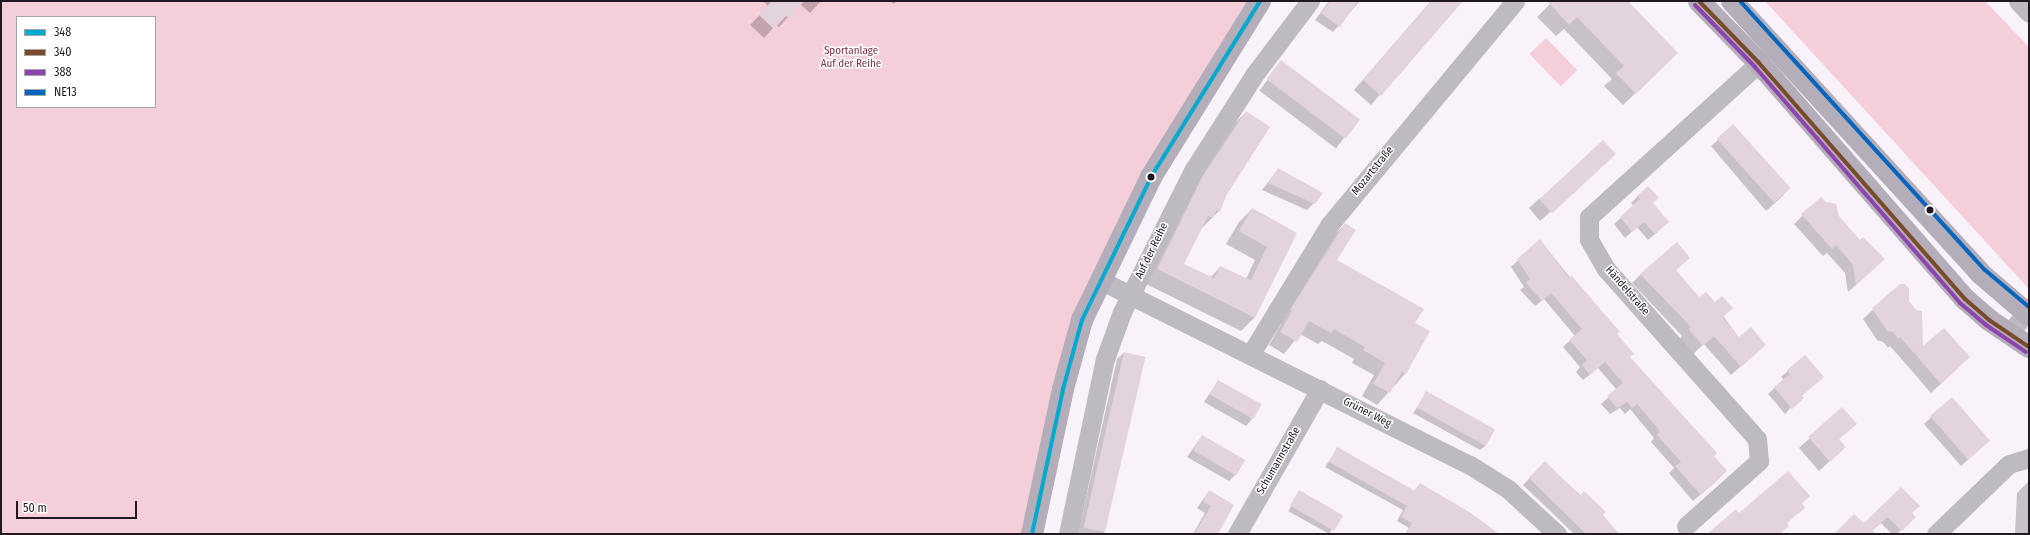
<!DOCTYPE html>
<html>
<head>
<meta charset="utf-8">
<style>
  body { margin:0 }
  #map { position:relative; width:2030px; height:535px; overflow:hidden; background:#faf2fa; font-family:"Fira Sans Condensed",sans-serif }
  div>[style] { position:absolute }
  [style*='--x'] { left:calc(var(--x)*1px); top:calc(var(--y)*1px); width:calc(var(--w)*1px); rotate:calc(var(--a)*1deg) }
  .green>* { inset:0; background:#f4ced8; transform-origin:0 0 }
  .shadow>* { inset:0; background:#0003; transform-origin:0 0 }
  .building>* { inset:0; background:#e2d3dd; transform-origin:0 0 }
  .minor>* { height:19px; margin:-9.5px; padding:0 9.5px; transform-origin:9.5px; border-radius:9.5px; background:#bebac2 }
  .secondary>* { height:22px; margin:-11px; padding:0 11px; transform-origin:11px; border-radius:11px; background:#b3aeb9 }
  .bus-1>* { height:4px; margin:-2px; padding:0 2px; transform-origin:2px; border-radius:2px; background:#00a9ce }
  .bus-2>* { height:4px; margin:-2px; padding:0 2px; transform-origin:2px; border-radius:2px; background:#7a4b2a }
  .bus-3>* { height:4px; margin:-2px; padding:0 2px; transform-origin:2px; border-radius:2px; background:#8e44ad }
  .bus-4>* { height:4px; margin:-2px; padding:0 2px; transform-origin:2px; border-radius:2px; background:#0065bd }
  .dots>* { width:11px; height:11px; translate:-50% -50%; box-sizing:border-box; border:2px solid #fff; border-radius:50% }
  span { translate:-50% -50%; white-space:nowrap; text-align:center; line-height:1.15; -webkit-text-stroke:3px #fff; paint-order:stroke }
  .park-label { font-size:11px; color:#7e3147 }
  .street-label { font-size:11px; color:#211922 }
  .frame { position:absolute; inset:0; border:2px solid #211922; pointer-events:none }
  .legend { position:absolute; left:16px; top:16px; width:140px; height:92px; box-sizing:border-box; background:#fff; border:1px solid #a6a3a7; margin:0; padding:5px 7px; list-style:none; font-size:12px; color:#211922 }
  .legend li { display:flex; align-items:center; gap:8px; height:20px }
  .legend b { width:20px; border:1px solid #a6a3a7 }
  .scale { position:absolute; left:16px; top:501px; width:121px; height:18px; box-sizing:border-box; border:2px solid #211922; border-top:0; padding-left:5px; font-size:12px; line-height:14px; white-space:nowrap; color:#211922; -webkit-text-stroke:3px #fff; paint-order:stroke }
</style>
</head>
<body>
<div id="map">
  <div class="green">
    <div style="clip-path:polygon(evenodd,1px 1px,1256px 1px,1119px 231px,1029px 534px,1px 534px,1px 1px,17px 17px,155px 17px,155px 107px,17px 107px,17px 17px)"></div>
    <div style="clip-path:polygon(1765px 1px,1985px 1px,2029px 47px,2029px 289px)"></div>
    <div style="left:1546px;top:38px;width:45px;height:23px;rotate:46deg"></div>
  </div>
  <div class="shadow">
    <div style="clip-path:polygon(763px 1px,821px 1px,810px 13px,800px 4px,779px 27px,776px 25px,764px 38px,750px 25px,768px 6px)"></div>
    <div style="clip-path:polygon(890px 1px,897px 1px,894px 4px)"></div>
    <div style="clip-path:polygon(1329px 1px,1360px 1px,1333px 32px,1315px 20px)"></div>
    <div style="clip-path:polygon(1431px 1px,1461px 1px,1371px 105px,1354px 90px)"></div>
    <div style="clip-path:polygon(1553px 1px,1627px 1px,1664px 66px,1623px 105px,1604px 86px,1612px 79px,1564px 29px,1556px 36px,1537px 17px)"></div>
    <div style="left:1281px;top:62px;width:96px;height:36px;rotate:37deg"></div>
    <div style="clip-path:polygon(1246px 112px,1219px 211px,1200px 230px,1183px 264px,1210px 278px,1220px 267px,1246px 279px,1255px 260px,1226px 244px,1239px 222px,1252px 209px,1296px 234px,1254px 318px,1241px 331px,1144px 283px,1191px 189px,1233px 125px)"></div>
    <div style="clip-path:polygon(1718px 140px,1784px 195px,1766px 211px,1711px 146px)"></div>
    <div style="clip-path:polygon(1604px 164px,1540px 221px,1529px 208px,1539px 199px)"></div>
    <div style="clip-path:polygon(1278px 169px,1314px 203px,1307px 210px,1262px 190px)"></div>
    <div style="clip-path:polygon(1638px 196px,1652px 203px,1662px 228px,1648px 240px,1637px 227px,1625px 238px,1614px 224px,1634px 206px,1631px 203px)"></div>
    <div style="clip-path:polygon(1821px 198px,1876px 267px,1848px 292px,1845px 273px,1827px 253px,1823px 256px,1794px 224px)"></div>
    <div style="clip-path:polygon(1345px 224px,1336px 260px,1414px 324px,1428px 332px,1405px 374px,1377px 405px,1362px 396px,1374px 375px,1352px 363px,1354px 359px,1322px 341px,1318px 344px,1300px 334px,1284px 354px,1269px 345px,1281px 324px,1279px 322px,1333px 236px)"></div>
    <div style="clip-path:polygon(1540px 240px,1616px 335px,1629px 357px,1713px 456px,1720px 478px,1693px 501px,1669px 473px,1674px 468px,1651px 442px,1654px 438px,1630px 409px,1625px 414px,1620px 408px,1610px 414px,1601px 404px,1617px 390px,1598px 368px,1583px 380px,1576px 372px,1580px 367px,1563px 347px,1575px 336px,1544px 299px,1535px 306px,1520px 290px,1524px 287px,1511px 267px)"></div>
    <div style="clip-path:polygon(1689px 258px,1675px 271px,1699px 299px,1715px 304px,1739px 338px,1765px 345px,1731px 375px,1704px 344px,1693px 354px,1680px 339px,1682px 336px,1632px 283px,1641px 274px)"></div>
    <div style="clip-path:polygon(1900px 285px,1922px 348px,1969px 357px,1931px 393px,1890px 346px,1888px 348px,1883px 342px,1877px 340px,1863px 319px)"></div>
    <div style="clip-path:polygon(1124px 353px,1144px 357px,1104px 534px,1078px 534px,1117px 359px)"></div>
    <div style="clip-path:polygon(1805px 356px,1801px 396px,1785px 414px,1768px 394px,1784px 380px,1781px 377px)"></div>
    <div style="clip-path:polygon(1218px 381px,1252px 419px,1246px 426px,1204px 402px)"></div>
    <div style="clip-path:polygon(1427px 393px,1494px 430px,1485px 446px,1480px 450px,1413px 413px)"></div>
    <div style="clip-path:polygon(1952px 398px,1982px 447px,1961px 466px,1924px 424px)"></div>
    <div style="clip-path:polygon(1842px 409px,1855px 424px,1838px 440px,1845px 447px,1819px 471px,1799px 448px)"></div>
    <div style="clip-path:polygon(1202px 436px,1236px 474px,1229px 481px,1187px 457px)"></div>
    <div style="clip-path:polygon(1338px 448px,1414px 491px,1420px 484px,1493px 534px,1405px 534px,1409px 528px,1397px 521px,1403px 510px,1325px 467px)"></div>
    <div style="clip-path:polygon(1545px 463px,1602px 515px,1619px 534px,1574px 534px,1523px 485px)"></div>
    <div style="clip-path:polygon(2029px 481px,2029px 534px,2015px 534px,2017px 493px)"></div>
    <div style="clip-path:polygon(1901px 488px,1914px 517px,1897px 534px,1892px 534px,1881px 523px,1868px 534px,1835px 534px,1864px 525px)"></div>
    <div style="clip-path:polygon(1209px 491px,1217px 534px,1193px 534px,1205px 513px,1197px 508px)"></div>
    <div style="left:1299px;top:492px;width:47px;height:22px;rotate:29deg"></div>
  </div>
  <div class="building">
    <div style="clip-path:polygon(772px 1px,804px 1px,789px 18px,786px 16px,774px 29px,759px 15px)"></div>
    <div style="clip-path:polygon(1330px 1px,1358px 1px,1340px 27px,1321px 13px)"></div>
    <div style="clip-path:polygon(1431px 1px,1463px 1px,1381px 96px,1363px 80px)"></div>
    <div style="clip-path:polygon(1547px 1px,1628px 1px,1678px 53px,1636px 94px,1616px 73px,1624px 66px,1577px 17px,1569px 25px)"></div>
    <div style="left:1281px;top:60px;width:99px;height:24px;rotate:37deg"></div>
    <div style="clip-path:polygon(1246px 111px,1270px 127px,1226px 196px,1220px 212px,1217px 210px,1213px 218px,1208px 216px,1184px 264px,1214px 278px,1220px 266px,1251px 280px,1267px 247px,1239px 231px,1252px 208px,1297px 233px,1255px 318px,1157px 269px,1204px 174px)"></div>
    <div style="left:1733px;top:124px;width:86px;height:22px;rotate:48deg"></div>
    <div style="left:1603px;top:140px;width:19px;height:87px;rotate:47deg"></div>
    <div style="clip-path:polygon(1278px 168px,1323px 193px,1315px 204px,1268px 183px)"></div>
    <div style="clip-path:polygon(1648px 186px,1659px 198px,1653px 203px,1669px 222px,1655px 234px,1644px 222px,1632px 232px,1620px 217px,1640px 199px,1637px 196px)"></div>
    <div style="clip-path:polygon(1821px 197px,1826px 202px,1836px 204px,1839px 216px,1860px 240px,1863px 237px,1885px 259px,1856px 285px,1853px 265px,1836px 245px,1832px 249px,1801px 214px)"></div>
    <div style="clip-path:polygon(1345px 223px,1356px 230px,1337px 260px,1424px 309px,1415px 323px,1430px 331px,1406px 374px,1402px 372px,1390px 393px,1373px 384px,1385px 363px,1363px 350px,1365px 347px,1334px 329px,1331px 333px,1309px 321px,1297px 342px,1280px 332px,1292px 311px,1290px 310px)"></div>
    <div style="clip-path:polygon(1540px 239px,1569px 278px,1571px 275px,1620px 332px,1617px 334px,1634px 354px,1630px 357px,1717px 453px,1714px 456px,1727px 471px,1701px 495px,1675px 466px,1681px 462px,1657px 435px,1660px 431px,1637px 404px,1632px 408px,1627px 402px,1617px 408px,1607px 396px,1623px 383px,1605px 362px,1590px 375px,1582px 365px,1587px 360px,1569px 340px,1582px 329px,1551px 293px,1542px 301px,1526px 283px,1530px 279px,1517px 259px)"></div>
    <div style="clip-path:polygon(1677px 242px,1690px 258px,1676px 270px,1699px 297px,1706px 292px,1715px 302px,1722px 296px,1733px 308px,1723px 317px,1739px 337px,1751px 327px,1766px 345px,1741px 367px,1714px 336px,1703px 346px,1689px 329px,1691px 327px,1640px 274px)"></div>
    <div style="clip-path:polygon(1900px 284px,1905px 284px,1909px 289px,1909px 301px,1916px 310px,1922px 311px,1923px 346px,1944px 328px,1970px 357px,1941px 384px,1900px 337px,1898px 339px,1893px 332px,1887px 331px,1872px 308px)"></div>
    <div style="left:1124px;top:352px;width:22px;height:180px;rotate:13deg"></div>
    <div style="clip-path:polygon(1805px 355px,1824px 377px,1802px 396px,1804px 398px,1792px 409px,1774px 387px,1790px 374px,1787px 370px)"></div>
    <div style="left:1218px;top:380px;width:50px;height:17px;rotate:29deg"></div>
    <div style="left:1426px;top:391px;width:79px;height:19px;rotate:29deg"></div>
    <div style="left:1952px;top:397px;width:58px;height:29px;rotate:49deg"></div>
    <div style="clip-path:polygon(1842px 407px,1857px 424px,1839px 439px,1846px 447px,1830px 462px,1808px 437px)"></div>
    <div style="left:1202px;top:435px;width:50px;height:18px;rotate:30deg"></div>
    <div style="clip-path:polygon(1337px 447px,1415px 491px,1420px 483px,1471px 513px,1499px 534px,1406px 534px,1412px 523px,1401px 517px,1407px 506px,1329px 462px)"></div>
    <div style="clip-path:polygon(1545px 461px,1580px 496px,1584px 491px,1606px 512px,1603px 515px,1619px 534px,1586px 534px,1529px 478px)"></div>
    <div style="clip-path:polygon(1788px 471px,1810px 496px,1802px 503px,1805px 508px,1787px 523px,1789px 526px,1780px 534px,1707px 534px,1736px 509px,1739px 513px)"></div>
    <div style="clip-path:polygon(1901px 487px,1920px 506px,1912px 513px,1916px 517px,1902px 531px,1888px 517px,1872px 530px,1876px 534px,1834px 534px,1854px 514px,1864px 523px)"></div>
    <div style="clip-path:polygon(1209px 490px,1234px 505px,1218px 534px,1194px 534px,1211px 506px,1203px 501px)"></div>
    <div style="left:1299px;top:490px;width:51px;height:18px;rotate:30deg"></div>
  </div>
  <div class="minor">
    <div style="--x:2018;--y:1;--w:16;--a:47"></div>
    <div style="--x:1100;--y:280;--w:414;--a:26.6"></div>
    <div style="--x:1470;--y:465;--w:45;--a:32.3"></div>
    <div style="--x:1508;--y:489;--w:67;--a:42.6"></div>
    <div style="--x:2009;--y:334;--w:33;--a:-52"></div>
    <div style="--x:1250;--y:355;--w:153;--a:-58.6"></div>
    <div style="--x:1330;--y:224;--w:290;--a:-50.3"></div>
    <div style="--x:1686;--y:526;--w:98;--a:-41.7"></div>
    <div style="--x:1759;--y:461;--w:22;--a:-95"></div>
    <div style="--x:1757;--y:439;--w:227;--a:-131.6"></div>
    <div style="--x:1606;--y:269;--w:34;--a:-120"></div>
    <div style="--x:1589;--y:239;--w:22;--a:-90"></div>
    <div style="--x:1589;--y:217;--w:229;--a:-42.2"></div>
    <div style="--x:1068;--y:534;--w:179;--a:-78.1"></div>
    <div style="--x:1105;--y:359;--w:50;--a:-70.1"></div>
    <div style="--x:1122;--y:312;--w:160;--a:-63.3"></div>
    <div style="--x:1194;--y:169;--w:112;--a:-57.4"></div>
    <div style="--x:1254;--y:75;--w:93;--a:-52.9"></div>
    <div style="--x:1237;--y:534;--w:167;--a:-60.2"></div>
    <div style="--x:1936;--y:534;--w:101;--a:-43.8"></div>
    <div style="--x:2009;--y:464;--w:21;--a:-17"></div>
  </div>
  <div class="secondary">
    <div style="--x:1699;--y:1;--w:86;--a:45.9"></div>
    <div style="--x:1759;--y:63;--w:313;--a:48.9"></div>
    <div style="--x:1965;--y:299;--w:32;--a:41"></div>
    <div style="--x:1989;--y:320;--w:48;--a:34"></div>
    <div style="--x:1732;--y:1;--w:369;--a:47.6"></div>
    <div style="--x:1981;--y:274;--w:63;--a:40.5"></div>
    <div style="--x:1032;--y:534;--w:148;--a:-77.9"></div>
    <div style="--x:1063;--y:389;--w:72;--a:-74.6"></div>
    <div style="--x:1082;--y:320;--w:159;--a:-64.2"></div>
    <div style="--x:1151;--y:177;--w:207;--a:-58.2"></div>
  </div>
  <div class="bus-1">
    <div style="--x:1032;--y:534;--w:148;--a:-77.9"></div>
    <div style="--x:1063;--y:389;--w:72;--a:-74.6"></div>
    <div style="--x:1082;--y:320;--w:159;--a:-64.2"></div>
    <div style="--x:1151;--y:177;--w:207;--a:-58.2"></div>
  </div>
  <div class="bus-2">
    <div style="--x:1699;--y:1;--w:86;--a:45.9"></div>
    <div style="--x:1759;--y:63;--w:313;--a:48.9"></div>
    <div style="--x:1965;--y:299;--w:32;--a:41"></div>
    <div style="--x:1989;--y:320;--w:48;--a:34"></div>
  </div>
  <div class="bus-3">
    <div style="--x:1695;--y:5;--w:86;--a:45.9"></div>
    <div style="--x:1755;--y:67;--w:313;--a:49"></div>
    <div style="--x:1960;--y:303;--w:34;--a:40"></div>
    <div style="--x:1986;--y:325;--w:48;--a:34"></div>
  </div>
  <div class="bus-4">
    <div style="--x:1740;--y:1;--w:364;--a:47.7"></div>
    <div style="--x:1985;--y:270;--w:57;--a:40.1"></div>
  </div>
  <div class="dots">
    <div style="left:1151px;top:177px;background:#211922"></div>
    <div style="left:1930px;top:210px;background:#211922"></div>
  </div>
  <div class="park-label">
    <span style="left:851px;top:58px">Sportanlage<br>Auf der Reihe</span>
  </div>
  <div class="street-label">
    <span style="left:1373px;top:171px;rotate:-51deg">Mozartstraße</span>
    <span style="left:1152px;top:251px;rotate:-64deg">Auf der Reihe</span>
    <span style="left:1627px;top:291px;rotate:49deg">Händelstraße</span>
    <span style="left:1367px;top:413px;rotate:27deg">Grüner Weg</span>
    <span style="left:1279px;top:461px;rotate:-60deg">Schumannstraße</span>
  </div>
  <div class="frame"></div>
  <ul class="legend">
  <li><b style="height:5px;background:#00a9ce"></b>348</li>
  <li><b style="height:5px;background:#7a4b2a"></b>340</li>
  <li><b style="height:5px;background:#8e44ad"></b>388</li>
  <li><b style="height:5px;background:#0065bd"></b>NE13</li>
  </ul>
  <div class="scale">50 m</div>
</div>
</body>
</html>
